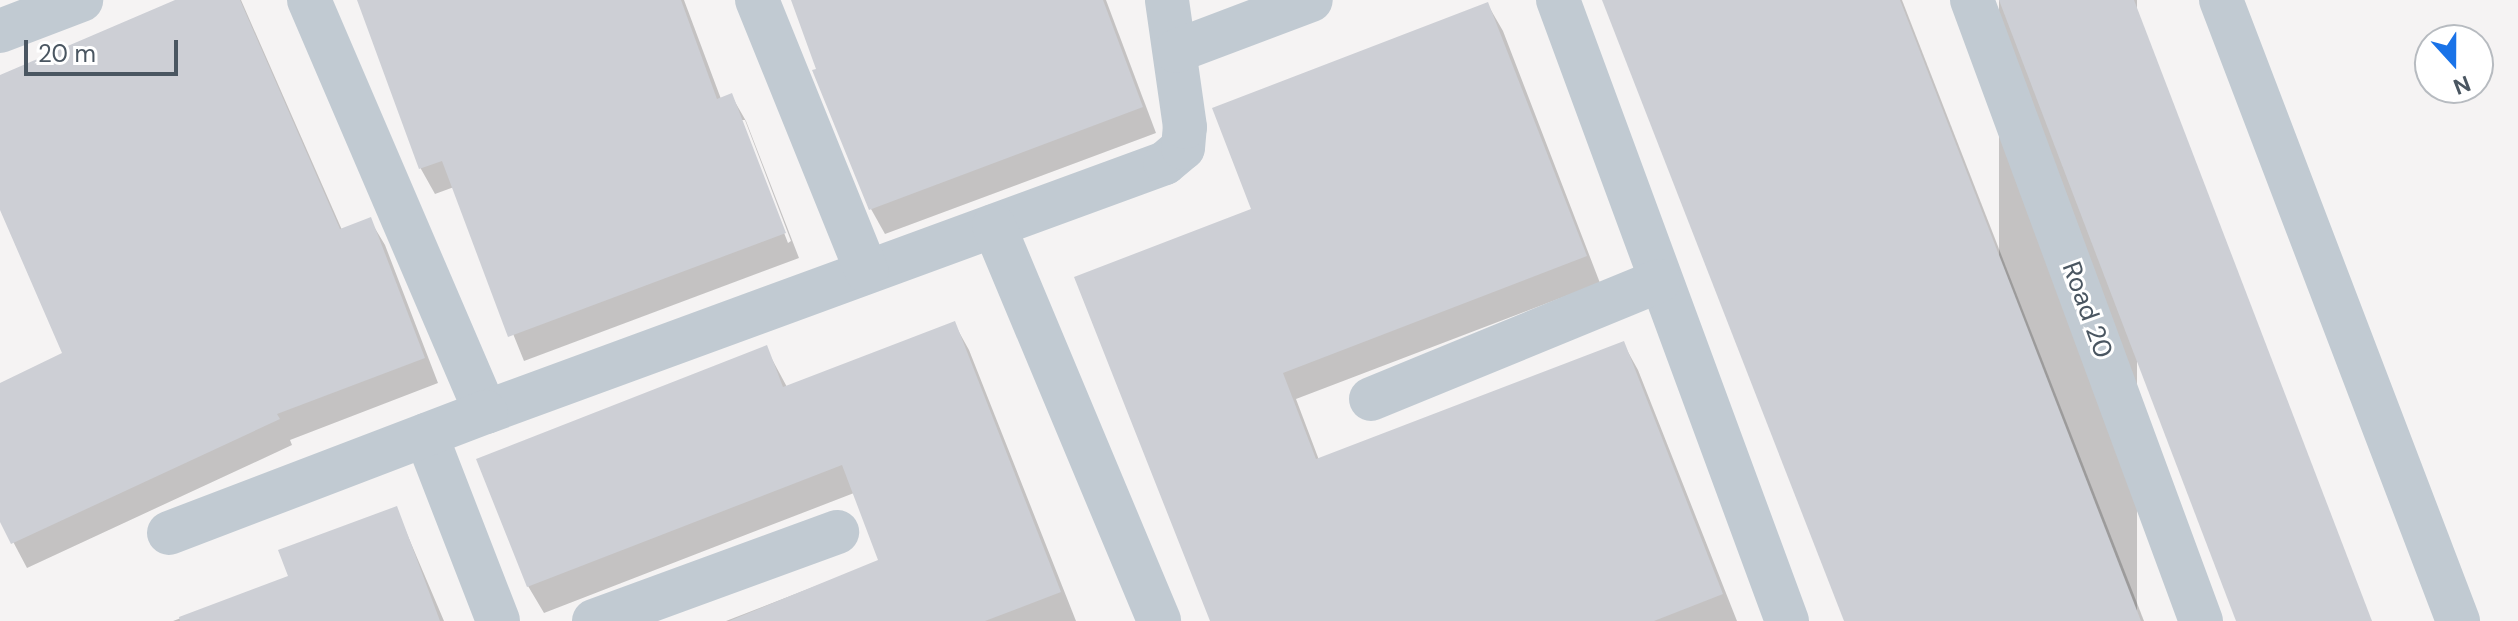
<!DOCTYPE html>
<html>
<head>
<meta charset="utf-8">
<style>
  body { margin:0 }
  #map { position:relative; width:2518px; height:621px; overflow:hidden; background:#f5f3f3; font-family:"DM Sans",sans-serif }
  div>[style] { position:absolute }
  [style*='--x'] { left:calc(var(--x)*1px); top:calc(var(--y)*1px); width:calc(var(--w)*1px); rotate:calc(var(--a)*1deg) }
  .shadow>* { inset:0; background:#0003; transform-origin:0 0 }
  .building>* { inset:0; background:#cdcfd5 }
  .minor>* { height:44px; margin:-22px; padding:0 22px; transform-origin:22px; border-radius:22px; background:#c1cad2 }
  span { translate:-50% -50%; white-space:nowrap; text-align:center; line-height:1.15; -webkit-text-stroke:6px #fff; paint-order:stroke }
  .street-label { font-size:26px; color:#4a5661 }
  .north { position:absolute; left:2414px; top:24px; width:80px; height:80px; box-sizing:border-box; background:#fff; border:2px solid #b7bbc0; border-radius:50%; rotate:159deg; font-size:22px; font-weight:700; line-height:32px; text-align:center; color:#4a5661 }
  .north::after { content:''; display:block; margin:auto; width:28px; height:36px; background:#1a73e8; clip-path:polygon(50% 0,100% 100%,50% 72%,0 100%) }
  .scale { position:absolute; left:24px; top:40px; width:154px; height:36px; box-sizing:border-box; border:4px solid #4a5661; border-top:0; padding-left:10px; font-size:24px; line-height:28px; white-space:nowrap; color:#4a5661; -webkit-text-stroke:6px #fff; paint-order:stroke }
</style>
</head>
<body>
<div id="map">
  <div class="shadow">
    <div style="clip-path:polygon(179px 0,241px 0,342px 230px,370px 220px,385px 245px,438px 383px,290px 440px,292px 445px,27px 568px,0 517px,0 385px,65px 354px,0 206px,0 78px)"></div>
    <div style="clip-path:polygon(evenodd,359px 0,684px 0,721px 99px,731px 95px,746px 121px,799px 258px,524px 361px,454px 187px,435px 194px,421px 169px,359px 0,740px 120px,745px 120px,791px 241px,788px 243px,740px 120px)"></div>
    <div style="clip-path:polygon(793px 0,1106px 0,1156px 133px,885px 234px,871px 209px)"></div>
    <div style="clip-path:polygon(1604px 0,1902px 0,2144px 621px,1846px 621px)"></div>
    <div style="left:1999px;top:0;width:138px;height:665px"></div>
    <div style="clip-path:polygon(1488px 5px,1503px 31px,1600px 283px,1296px 399px,1319px 460px,1623px 343px,1638px 370px,1737px 621px,1212px 621px,1253px 210px)"></div>
    <div style="clip-path:polygon(954px 323px,969px 350px,1076px 621px,726px 621px,880px 561px,854px 493px,544px 613px,528px 586px,766px 348px,787px 387px)"></div>
    <div style="clip-path:polygon(396px 508px,444px 621px,173px 621px,291px 577px)"></div>
  </div>
  <div class="building">
    <div style="clip-path:polygon(175px 0,240px 0,340px 229px,371px 217px,425px 358px,277px 414px,280px 419px,11px 544px,0 522px,0 383px,62px 353px,0 210px,0 75px)"></div>
    <div style="clip-path:polygon(357px 0,681px 0,717px 99px,732px 93px,786px 233px,508px 337px,442px 161px,419px 169px)"></div>
    <div style="clip-path:polygon(791px 0,1103px 0,1143px 107px,869px 210px,812px 70px,816px 69px)"></div>
    <div style="clip-path:polygon(1602px 0,1900px 0,2141px 621px,1844px 621px)"></div>
    <div style="clip-path:polygon(1999px 0,2134px 0,2372px 621px,2236px 621px)"></div>
    <div style="clip-path:polygon(1488px 2px,1587px 256px,1283px 373px,1316px 459px,1624px 341px,1723px 594px,1654px 621px,1210px 621px,1074px 277px,1251px 209px,1212px 108px)"></div>
    <div style="clip-path:polygon(955px 321px,1061px 592px,985px 621px,729px 621px,878px 560px,842px 465px,527px 587px,476px 459px,767px 345px,783px 387px)"></div>
    <div style="clip-path:polygon(397px 506px,440px 621px,180px 621px,179px 617px,288px 576px,278px 550px)"></div>
  </div>
  <div class="minor">
    <div style="--x:309;--y:0;--w:448;--a:66.8"></div>
    <div style="--x:486;--y:412;--w:723;--a:-20.14"></div>
    <div style="--x:1165;--y:163;--w:23;--a:-40"></div>
    <div style="--x:1183;--y:148;--w:21;--a:-85"></div>
    <div style="--x:1185;--y:127;--w:128;--a:-98.1"></div>
    <div style="--x:757;--y:0;--w:293;--a:68"></div>
    <div style="--x:1558;--y:0;--w:662;--a:69.76"></div>
    <div style="--x:1972;--y:0;--w:662;--a:69.76"></div>
    <div style="--x:2221;--y:0;--w:665;--a:69.11"></div>
    <div style="--x:0;--y:31;--w:87;--a:-20.9"></div>
    <div style="--x:1176;--y:51;--w:144;--a:-20.7"></div>
    <div style="--x:994;--y:226;--w:428;--a:67.3"></div>
    <div style="--x:1371;--y:399;--w:311;--a:-22.3"></div>
    <div style="--x:426;--y:435;--w:199;--a:68.8"></div>
    <div style="--x:169;--y:533;--w:339;--a:-20.9"></div>
    <div style="--x:594;--y:621;--w:259;--a:-20.1"></div>
  </div>
  <div class="street-label">
    <span style="left:2087px;top:310px;rotate:70deg">Road 20</span>
  </div>
  <div class="north">N</div>
  <div class="scale">20 m</div>
</div>
</body>
</html>
